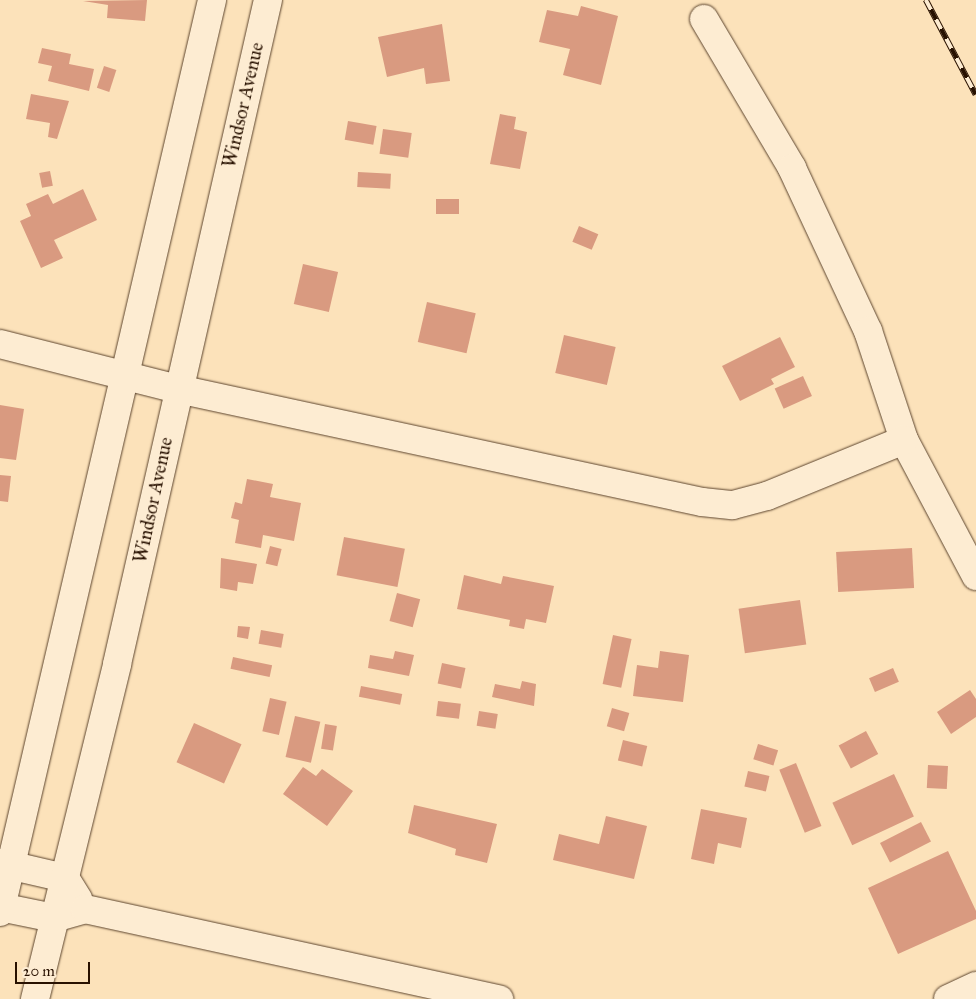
<!DOCTYPE html>
<html>
<head>
<meta charset="utf-8">
<style>
  body { margin:0 }
  #map { position:relative; width:976px; height:999px; overflow:hidden; background:#fce2ba; font-family:"IM FELL Great Primer",serif }
  div>[style] { position:absolute }
  [style*='--x'] { left:calc(var(--x)*1px); top:calc(var(--y)*1px); width:calc(var(--w)*1px); rotate:calc(var(--a)*1deg) }
  .building>* { inset:0; background:#d99a80; transform-origin:0 0 }
  .roads { filter:drop-shadow(0 0 1px #5d452e) drop-shadow(0 0 1px #5d452e) }
  .street>* { height:28px; margin:-14px; padding:0 14px; transform-origin:14px; border-radius:14px; background:#fdecd2 }
  .secondary>* { height:28px; margin:-14px; padding:0 14px; transform-origin:14px; border-radius:14px; background:#fdecd2 }
  .rail>* { height:5.5px; margin-top:-2.75px; transform-origin:0; background:repeating-linear-gradient(90deg,#fdecd2 0 11px,#281100 0 22px); box-sizing:border-box; border-block:1px solid #281100 }
  span { translate:-50% -50%; white-space:nowrap; text-align:center; line-height:1.15; -webkit-text-stroke:4.5px #fdecd2; paint-order:stroke }
  .street-label { font-size:19px; color:#281100 }
  .scale { position:absolute; left:15px; top:962px; width:75px; height:22px; box-sizing:border-box; border:2px solid #281100; border-top:0; padding-left:6px; font-size:15px; line-height:18px; white-space:nowrap; color:#281100; -webkit-text-stroke:4px #fdecd2; paint-order:stroke }
</style>
</head>
<body>
<div id="map">
  <div class="building">
    <div style="clip-path:polygon(147px 0,145px 21px,107px 18px,108px 5px,83px 1px)"></div>
    <div style="clip-path:polygon(581px 6px,618px 16px,601px 85px,563px 75px,570px 49px,539px 42px,547px 10px,578px 16px)"></div>
    <div style="clip-path:polygon(442px 24px,450px 81px,426px 84px,424px 68px,387px 77px,378px 37px)"></div>
    <div style="clip-path:polygon(42px 48px,71px 54px,69px 64px,94px 69px,89px 91px,48px 81px,52px 66px,38px 63px)"></div>
    <div style="left:104px;top:66px;width:13px;height:23px;rotate:18deg"></div>
    <div style="clip-path:polygon(31px 94px,69px 101px,57px 139px,48px 137px,50px 123px,26px 119px)"></div>
    <div style="clip-path:polygon(500px 114px,516px 117px,514px 129px,527px 132px,520px 169px,490px 164px)"></div>
    <div style="left:348px;top:121px;width:29px;height:19px;rotate:10deg"></div>
    <div style="left:383px;top:129px;width:29px;height:25px;rotate:8deg"></div>
    <div style="left:50px;top:171px;width:15px;height:11px;rotate:79deg"></div>
    <div style="left:358px;top:172px;width:33px;height:15px;rotate:3deg"></div>
    <div style="clip-path:polygon(83px 189px,97px 220px,54px 240px,63px 258px,41px 268px,20px 221px,31px 216px,26px 204px,48px 194px,53px 204px)"></div>
    <div style="left:436px;top:199px;width:23px;height:15px"></div>
    <div style="left:579px;top:226px;width:21px;height:17px;rotate:23deg"></div>
    <div style="left:303px;top:264px;width:36px;height:41px;rotate:13deg"></div>
    <div style="left:427px;top:302px;width:50px;height:41px;rotate:13deg"></div>
    <div style="left:564px;top:335px;width:53px;height:39px;rotate:13deg"></div>
    <div style="clip-path:polygon(780px 337px,795px 367px,771px 379px,774px 384px,740px 401px,722px 366px)"></div>
    <div style="left:803px;top:376px;width:22px;height:31px;rotate:66deg"></div>
    <div style="clip-path:polygon(0 405px,24px 409px,16px 460px,0 458px)"></div>
    <div style="clip-path:polygon(0 475px,11px 476px,8px 502px,0 501px)"></div>
    <div style="clip-path:polygon(247px 479px,273px 484px,270px 497px,301px 503px,294px 541px,263px 535px,261px 548px,235px 543px,239px 520px,231px 518px,235px 502px,242px 504px)"></div>
    <div style="left:344px;top:537px;width:62px;height:39px;rotate:11deg"></div>
    <div style="left:270px;top:546px;width:12px;height:18px;rotate:14deg"></div>
    <div style="left:912px;top:548px;width:40px;height:76px;rotate:87deg"></div>
    <div style="clip-path:polygon(221px 558px,257px 564px,253px 584px,238px 582px,237px 591px,220px 588px)"></div>
    <div style="clip-path:polygon(464px 575px,501px 584px,503px 576px,554px 586px,546px 623px,526px 619px,524px 629px,509px 626px,510px 620px,457px 609px)"></div>
    <div style="left:397px;top:593px;width:24px;height:29px;rotate:15deg"></div>
    <div style="left:800px;top:600px;width:45px;height:62px;rotate:82deg"></div>
    <div style="clip-path:polygon(238px 626px,250px 627px,248px 639px,237px 637px)"></div>
    <div style="left:261px;top:630px;width:23px;height:14px;rotate:10deg"></div>
    <div style="left:613px;top:635px;width:19px;height:50px;rotate:12deg"></div>
    <div style="clip-path:polygon(395px 651px,414px 655px,409px 676px,368px 668px,370px 655px,393px 659px)"></div>
    <div style="clip-path:polygon(660px 651px,689px 655px,683px 702px,633px 696px,637px 665px,658px 668px)"></div>
    <div style="left:233px;top:657px;width:40px;height:12px;rotate:12deg"></div>
    <div style="left:442px;top:663px;width:24px;height:21px;rotate:12deg"></div>
    <div style="left:893px;top:668px;width:15px;height:26px;rotate:67deg"></div>
    <div style="clip-path:polygon(522px 681px,536px 684px,534px 706px,492px 697px,495px 684px,520px 689px)"></div>
    <div style="left:361px;top:686px;width:42px;height:11px;rotate:11deg"></div>
    <div style="clip-path:polygon(970px 690px,976px 699px,976px 717px,951px 734px,937px 712px)"></div>
    <div style="left:270px;top:698px;width:17px;height:34px;rotate:13deg"></div>
    <div style="left:438px;top:701px;width:23px;height:15px;rotate:7deg"></div>
    <div style="left:612px;top:708px;width:18px;height:19px;rotate:16deg"></div>
    <div style="left:479px;top:711px;width:19px;height:15px;rotate:9deg"></div>
    <div style="left:295px;top:716px;width:26px;height:42px;rotate:13deg"></div>
    <div style="left:194px;top:723px;width:52px;height:43px;rotate:24deg"></div>
    <div style="left:325px;top:724px;width:12px;height:25px;rotate:9deg"></div>
    <div style="left:866px;top:731px;width:26px;height:31px;rotate:62deg"></div>
    <div style="left:623px;top:740px;width:25px;height:21px;rotate:14deg"></div>
    <div style="left:758px;top:744px;width:21px;height:16px;rotate:17deg"></div>
    <div style="left:796px;top:763px;width:68px;height:18px;rotate:68deg"></div>
    <div style="left:928px;top:765px;width:20px;height:23px;rotate:3deg"></div>
    <div style="clip-path:polygon(303px 767px,316px 776px,322px 769px,353px 791px,327px 826px,283px 794px)"></div>
    <div style="left:748px;top:771px;width:22px;height:16px;rotate:13deg"></div>
    <div style="left:894px;top:774px;width:47px;height:68px;rotate:65deg"></div>
    <div style="clip-path:polygon(414px 805px,497px 824px,487px 863px,455px 855px,456px 849px,408px 833px)"></div>
    <div style="clip-path:polygon(701px 809px,747px 818px,741px 848px,718px 843px,714px 864px,691px 859px)"></div>
    <div style="clip-path:polygon(606px 816px,647px 826px,634px 879px,553px 860px,559px 834px,599px 844px)"></div>
    <div style="left:921px;top:822px;width:22px;height:46px;rotate:63deg"></div>
    <div style="clip-path:polygon(948px 851px,976px 911px,976px 919px,898px 954px,868px 888px)"></div>
  </div>
  <div class="roads">
    <div class="street">
      <div style="--x:704;--y:19;--w:173;--a:59.4"></div>
      <div style="--x:792;--y:168;--w:180;--a:65"></div>
      <div style="--x:868;--y:331;--w:115;--a:71.7"></div>
      <div style="--x:904;--y:440;--w:154;--a:62.1"></div>
      <div style="--x:0;--y:344;--w:184;--a:14.2"></div>
      <div style="--x:178;--y:389;--w:536;--a:12.17"></div>
      <div style="--x:702;--y:502;--w:31;--a:6"></div>
      <div style="--x:733;--y:505;--w:35;--a:-15"></div>
      <div style="--x:767;--y:496;--w:148;--a:-22.2"></div>
      <div style="--x:0;--y:863;--w:67;--a:13"></div>
      <div style="--x:65;--y:878;--w:25;--a:58"></div>
      <div style="--x:0;--y:907;--w:55;--a:11.5"></div>
      <div style="--x:54;--y:918;--w:32;--a:-16"></div>
      <div style="--x:85;--y:909;--w:424;--a:12.3"></div>
      <div style="--x:948;--y:999;--w:31;--a:-25"></div>
    </div>
    <div class="secondary">
      <div style="--x:0;--y:912;--w:936;--a:-76.91"></div>
      <div style="--x:35;--y:999;--w:345;--a:-76.2"></div>
      <div style="--x:117;--y:664;--w:681;--a:-77.19"></div>
    </div>
  </div>
  <div class="rail">
    <div style="--x:926;--y:0;--w:107;--a:62.2"></div>
  </div>
  <div class="street-label">
    <span style="left:243px;top:105px;rotate:-77deg">Windsor Avenue</span>
    <span style="left:153px;top:500px;rotate:-78deg">Windsor Avenue</span>
  </div>
  <div class="scale">20 m</div>
</div>
</body>
</html>
